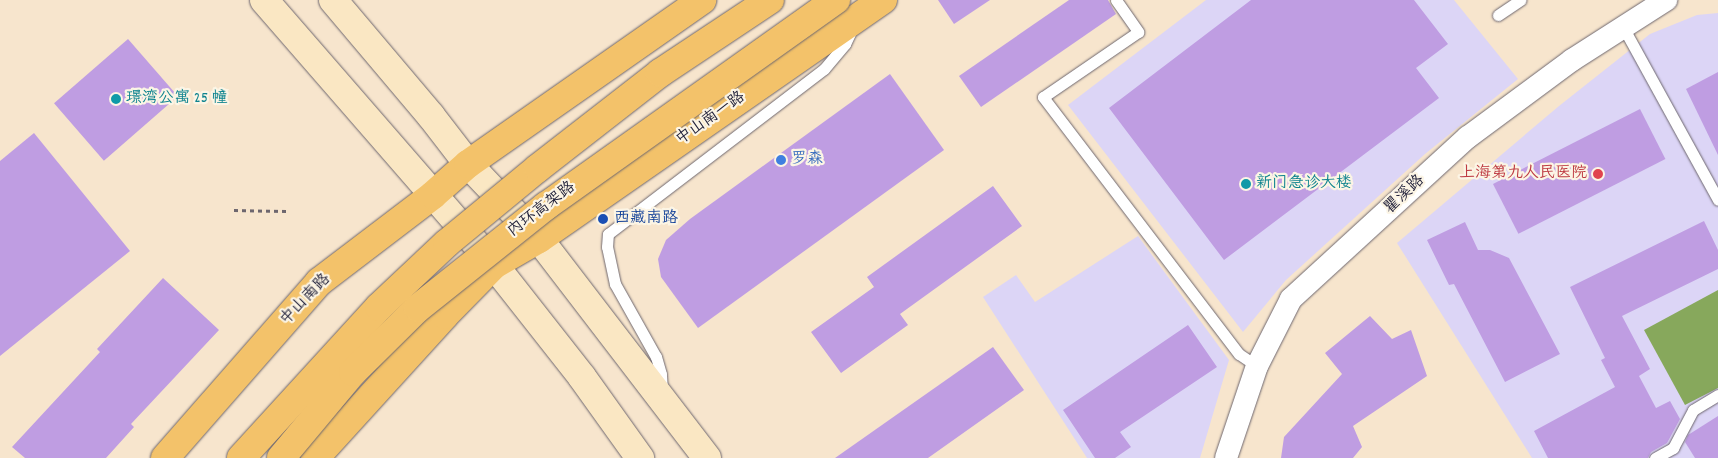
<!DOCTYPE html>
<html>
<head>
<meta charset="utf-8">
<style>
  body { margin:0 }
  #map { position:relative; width:1718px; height:458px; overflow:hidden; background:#f7e5cd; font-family:Dekko,"LXGW WenKai TC",sans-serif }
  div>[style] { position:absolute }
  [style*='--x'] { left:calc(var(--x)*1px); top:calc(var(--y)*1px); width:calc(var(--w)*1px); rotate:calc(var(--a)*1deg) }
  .built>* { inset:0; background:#dcd5f6 }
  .forest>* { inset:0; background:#87a85c }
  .building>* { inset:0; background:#bf9de2; transform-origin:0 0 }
  .path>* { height:3px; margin-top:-1.5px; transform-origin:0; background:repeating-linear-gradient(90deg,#6d666e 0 4px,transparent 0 8px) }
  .roads { filter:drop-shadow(0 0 1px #6d666e) drop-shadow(0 0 1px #6d666e) }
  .lane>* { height:11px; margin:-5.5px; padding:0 5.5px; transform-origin:5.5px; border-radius:5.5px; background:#fff }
  .street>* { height:22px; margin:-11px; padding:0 11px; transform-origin:11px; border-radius:11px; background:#fff }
  .secondary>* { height:28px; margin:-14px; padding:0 14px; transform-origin:14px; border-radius:14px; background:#fae7c3 }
  .primary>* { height:28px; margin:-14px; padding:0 14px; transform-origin:14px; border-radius:14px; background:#f3c26a }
  .bridges { filter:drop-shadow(0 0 1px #6d666e) drop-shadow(0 0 1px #6d666e) }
  .highway-bridge>* { height:28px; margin:-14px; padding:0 14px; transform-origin:14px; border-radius:14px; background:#f3c26a }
  .dots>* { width:14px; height:14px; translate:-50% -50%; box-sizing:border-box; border:2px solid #fcf5e5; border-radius:50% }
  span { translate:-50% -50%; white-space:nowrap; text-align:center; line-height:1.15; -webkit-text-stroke:4.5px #fcf5e5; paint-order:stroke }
  .culture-label { font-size:16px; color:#0d838f }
  .left { translate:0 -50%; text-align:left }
  .street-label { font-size:16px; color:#22223b }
  .shop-label { font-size:16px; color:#366cbe }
  .health-label { font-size:16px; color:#be3a42 }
  .right { translate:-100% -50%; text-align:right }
  .transit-label { font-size:16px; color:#164399 }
</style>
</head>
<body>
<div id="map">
  <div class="built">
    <div style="clip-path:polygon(1206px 0,1454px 0,1518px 79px,1425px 154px,1286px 280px,1243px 332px,1068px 105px)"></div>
    <div style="clip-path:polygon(1718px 13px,1718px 458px,1532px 458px,1397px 243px,1559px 106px,1650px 34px,1697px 15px)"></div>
    <div style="clip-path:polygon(1138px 236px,1229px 360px,1200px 458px,1087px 458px,983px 297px,1016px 275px,1035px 302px)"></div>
  </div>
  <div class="forest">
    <div style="clip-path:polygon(1718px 290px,1718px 388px,1685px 405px,1644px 330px)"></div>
  </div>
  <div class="building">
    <div style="clip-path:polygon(938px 0,990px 0,954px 24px)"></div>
    <div style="clip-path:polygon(1069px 0,1108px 0,1116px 14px,981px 107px,959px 76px)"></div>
    <div style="clip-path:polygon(1251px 0,1414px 0,1448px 44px,1416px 68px,1439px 98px,1224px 260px,1109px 108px)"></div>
    <div style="left:128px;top:39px;width:76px;height:98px;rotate:49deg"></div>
    <div style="clip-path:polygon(1718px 72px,1718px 155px,1686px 89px)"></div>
    <div style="clip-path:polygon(890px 74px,944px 150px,698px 328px,661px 277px,658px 259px,666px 240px,690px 219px)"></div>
    <div style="left:1640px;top:109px;width:56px;height:165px;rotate:63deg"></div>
    <div style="clip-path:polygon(34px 133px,130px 251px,0 356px,0 161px)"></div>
    <div style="clip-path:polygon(993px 186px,1022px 226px,900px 314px,908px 325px,841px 373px,811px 332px,874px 287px,867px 277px)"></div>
    <div style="clip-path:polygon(1704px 221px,1718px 250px,1718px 269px,1622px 316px,1650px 369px,1639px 376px,1656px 408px,1670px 401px,1680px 419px,1667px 443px,1651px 452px,1648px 458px,1548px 458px,1534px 431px,1615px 387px,1601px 360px,1605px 358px,1570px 287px)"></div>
    <div style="clip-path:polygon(1465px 222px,1478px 250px,1490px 250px,1509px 258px,1560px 354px,1505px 382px,1454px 284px,1449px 285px,1427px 240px)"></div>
    <div style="clip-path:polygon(163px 278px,219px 330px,131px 424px,134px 427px,106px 458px,25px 458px,12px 447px,100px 352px,97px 349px)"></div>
    <div style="clip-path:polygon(1370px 316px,1392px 339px,1411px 330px,1427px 376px,1353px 426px,1362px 447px,1353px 458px,1281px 458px,1284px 437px,1342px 374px,1325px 353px)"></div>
    <div style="clip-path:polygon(1188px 325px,1217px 367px,1120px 432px,1131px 447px,1115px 458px,1095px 458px,1063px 410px)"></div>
    <div style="clip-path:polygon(993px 347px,1024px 390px,928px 458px,835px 458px)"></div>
    <div style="clip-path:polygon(1718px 416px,1718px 458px,1695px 458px,1685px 442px,1688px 435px)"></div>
  </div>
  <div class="path">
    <div style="--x:234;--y:210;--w:53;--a:1.1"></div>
  </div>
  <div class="roads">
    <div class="lane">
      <div style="--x:1116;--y:0;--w:39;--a:55"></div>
      <div style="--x:1138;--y:32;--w:115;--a:145.6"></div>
      <div style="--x:1043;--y:97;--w:323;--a:52.7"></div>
      <div style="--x:1239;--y:354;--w:22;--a:34"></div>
      <div style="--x:1498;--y:15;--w:27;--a:-34"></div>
      <div style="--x:1623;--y:27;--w:197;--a:61.2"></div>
      <div style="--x:662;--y:390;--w:16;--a:-94"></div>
      <div style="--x:661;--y:374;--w:18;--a:-106"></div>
      <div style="--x:656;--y:357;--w:84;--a:-119.3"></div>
      <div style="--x:615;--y:284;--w:38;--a:-102"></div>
      <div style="--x:607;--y:247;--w:13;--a:-86"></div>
      <div style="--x:608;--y:234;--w:272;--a:-37.4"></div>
      <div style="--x:824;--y:69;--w:33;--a:-50"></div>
      <div style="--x:845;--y:44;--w:17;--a:-65"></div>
      <div style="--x:1655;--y:458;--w:21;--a:-29"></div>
      <div style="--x:1673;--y:448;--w:43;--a:-62.2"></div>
      <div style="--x:1693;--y:410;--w:29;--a:-31"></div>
    </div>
    <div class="street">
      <div style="--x:1226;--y:458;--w:97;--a:-71.4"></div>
      <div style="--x:1257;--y:366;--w:75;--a:-63.1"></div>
      <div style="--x:1291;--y:299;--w:240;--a:-42.5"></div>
      <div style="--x:1468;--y:137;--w:129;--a:-36.5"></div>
      <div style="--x:1572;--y:60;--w:112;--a:-32.6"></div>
    </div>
    <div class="secondary">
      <div style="--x:264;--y:0;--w:351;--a:49"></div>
      <div style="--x:494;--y:265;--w:142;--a:51.8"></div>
      <div style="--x:582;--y:377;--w:100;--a:54.4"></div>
      <div style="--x:333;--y:0;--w:152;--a:49.8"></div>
      <div style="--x:431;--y:116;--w:61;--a:52.4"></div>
      <div style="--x:468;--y:164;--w:103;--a:46.6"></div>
      <div style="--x:539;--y:239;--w:276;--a:52.5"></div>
    </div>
    <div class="primary">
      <div style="--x:165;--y:458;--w:234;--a:-48.8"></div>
      <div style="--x:319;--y:282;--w:143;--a:-37.3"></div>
      <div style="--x:433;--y:195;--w:47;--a:-41.5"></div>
      <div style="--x:468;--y:164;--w:286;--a:-35"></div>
      <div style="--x:315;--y:458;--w:193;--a:-47.7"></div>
      <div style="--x:445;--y:315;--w:70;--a:-45.6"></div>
      <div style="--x:494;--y:265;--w:52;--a:-30"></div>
      <div style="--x:539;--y:239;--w:419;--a:-34.8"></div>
    </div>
  </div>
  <div class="bridges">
    <div class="highway-bridge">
      <div style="--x:241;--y:458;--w:205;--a:-47.6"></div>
      <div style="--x:379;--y:307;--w:93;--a:-43.3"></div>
      <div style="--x:447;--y:243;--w:118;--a:-39.5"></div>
      <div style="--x:538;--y:168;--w:155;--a:-37.9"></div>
      <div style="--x:660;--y:73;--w:132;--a:-33.6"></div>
      <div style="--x:281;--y:458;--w:112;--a:-50.1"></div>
      <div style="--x:353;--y:372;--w:91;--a:-44.6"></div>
      <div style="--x:418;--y:308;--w:164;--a:-38.6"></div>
      <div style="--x:546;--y:206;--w:356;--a:-35.4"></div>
    </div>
  </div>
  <div class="dots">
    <div style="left:116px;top:99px;background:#0f9aa8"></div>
    <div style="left:781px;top:160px;background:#3f7fe0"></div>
    <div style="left:1598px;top:174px;background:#e0444e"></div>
    <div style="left:1246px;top:184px;background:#0f9aa8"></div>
    <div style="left:603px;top:219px;background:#1a4fb4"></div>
  </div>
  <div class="culture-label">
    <span class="left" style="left:126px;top:99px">璟湾公寓 25 幢</span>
    <span class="left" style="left:1256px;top:184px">新门急诊大楼</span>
  </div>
  <div class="street-label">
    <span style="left:711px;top:119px;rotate:-35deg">中山南一路</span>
    <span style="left:1405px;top:195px;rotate:-43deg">瞿溪路</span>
    <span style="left:542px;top:210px;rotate:-37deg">内环高架路</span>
    <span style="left:306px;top:300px;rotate:-46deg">中山南路</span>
  </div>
  <div class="shop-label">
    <span class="left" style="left:791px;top:160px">罗森</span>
  </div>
  <div class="health-label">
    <span class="right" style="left:1587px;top:174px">上海第九人民医院</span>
  </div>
  <div class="transit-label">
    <span class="left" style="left:614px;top:219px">西藏南路</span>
  </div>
</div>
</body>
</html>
